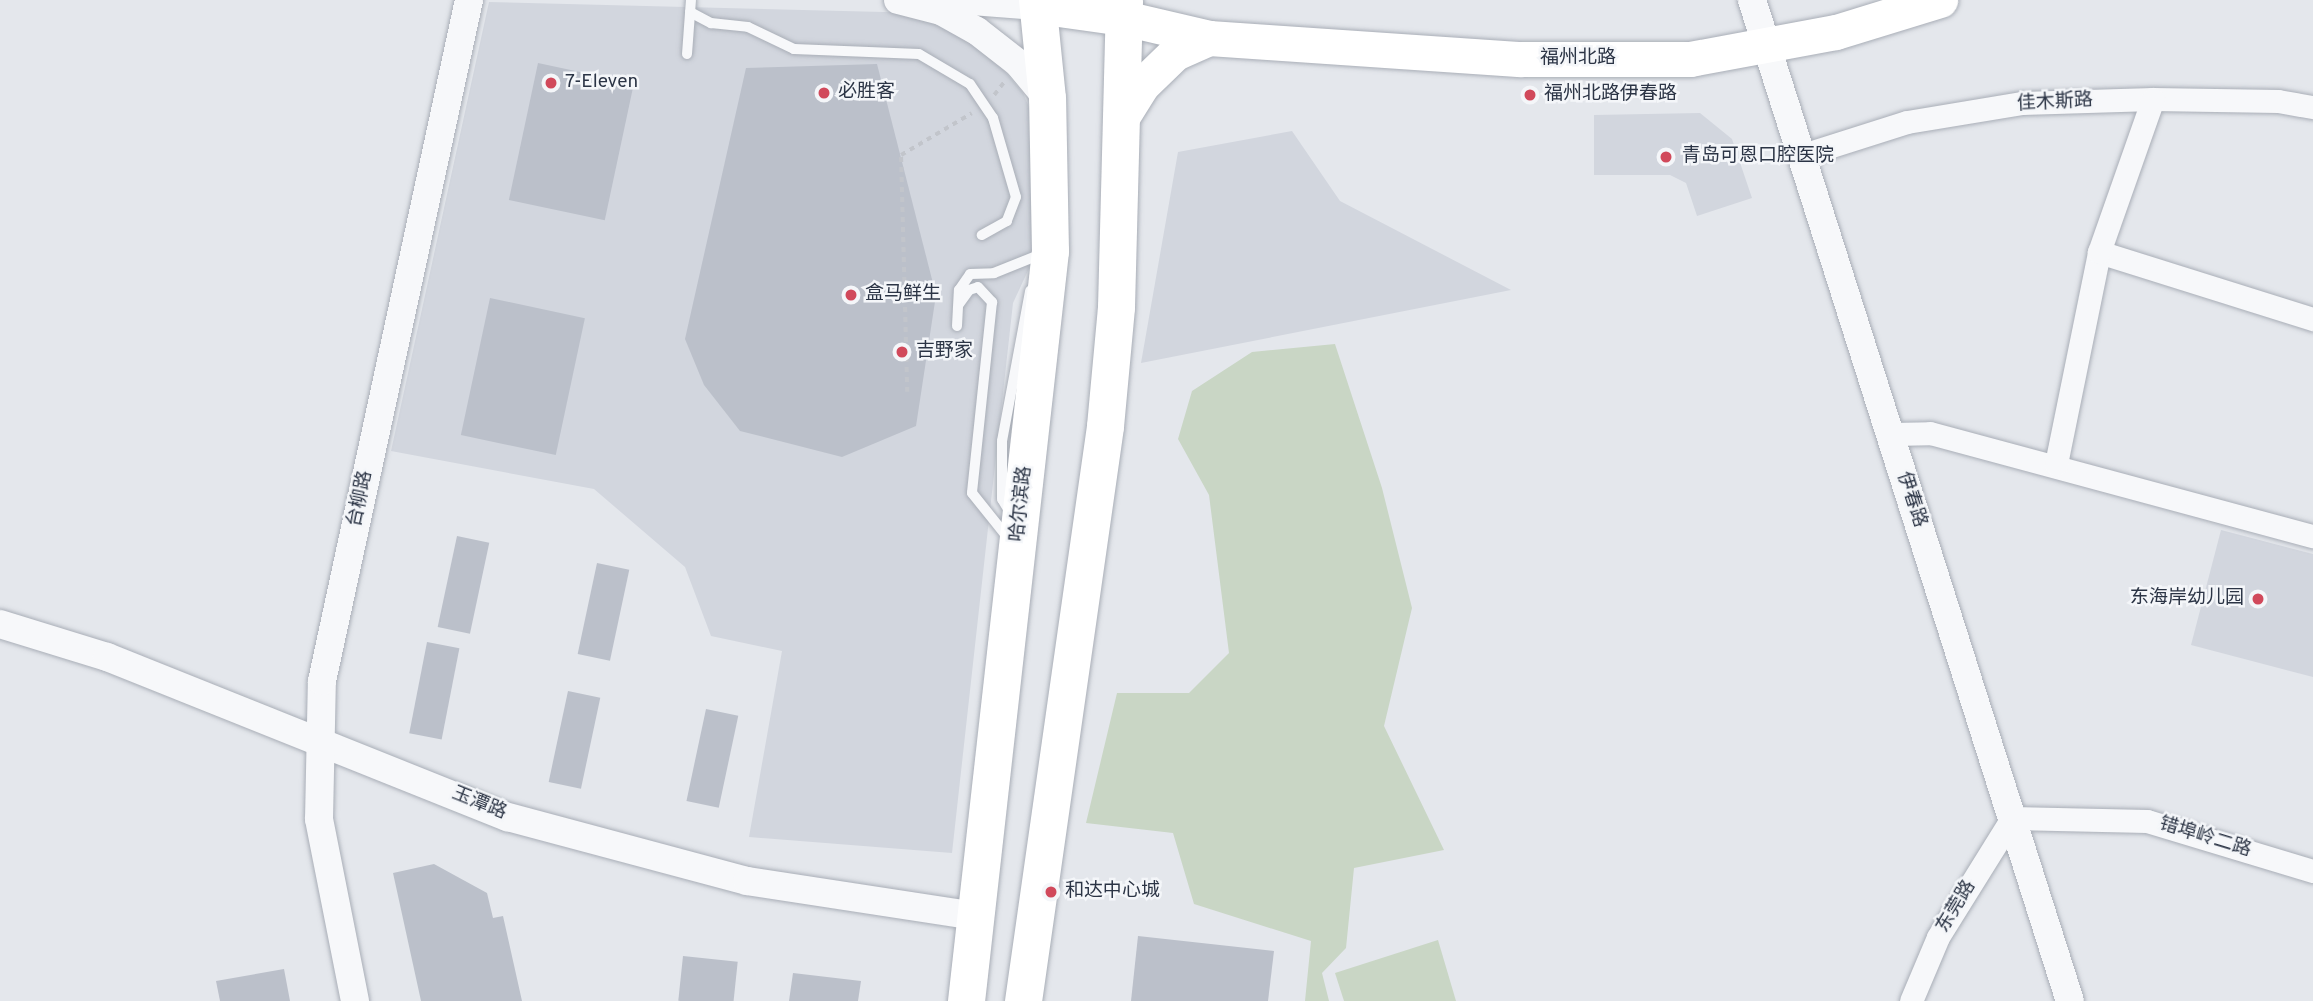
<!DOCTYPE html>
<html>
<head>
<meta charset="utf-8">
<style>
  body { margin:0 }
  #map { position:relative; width:2313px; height:1001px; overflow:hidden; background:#e4e7ec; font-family:Overpass,"Noto Sans SC",sans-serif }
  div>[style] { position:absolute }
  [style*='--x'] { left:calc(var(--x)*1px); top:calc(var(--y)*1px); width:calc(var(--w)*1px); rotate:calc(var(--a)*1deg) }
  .built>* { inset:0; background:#d2d6de }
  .green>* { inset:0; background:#c9d6c5 }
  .building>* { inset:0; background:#bbc0ca; transform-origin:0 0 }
  .path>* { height:3.5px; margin-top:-1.75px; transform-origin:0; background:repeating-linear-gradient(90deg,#c2c5cb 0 5px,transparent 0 10px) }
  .roads { filter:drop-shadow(0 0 2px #a9aeb7) drop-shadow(0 0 2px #a9aeb7) }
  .service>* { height:10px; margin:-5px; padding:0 5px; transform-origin:5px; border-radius:5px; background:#f7f8fa }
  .minor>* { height:23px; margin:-11.5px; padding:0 11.5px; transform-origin:11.5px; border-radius:11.5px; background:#f7f8fa }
  .tertiary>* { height:28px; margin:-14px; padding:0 14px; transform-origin:14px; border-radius:14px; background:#f7f8fa }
  .primary>* { height:35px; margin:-17.5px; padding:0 17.5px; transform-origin:17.5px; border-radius:17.5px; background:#fff }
  .trunk>* { height:37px; margin:-18.5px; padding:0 18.5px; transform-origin:18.5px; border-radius:18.5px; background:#fff }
  .dots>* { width:19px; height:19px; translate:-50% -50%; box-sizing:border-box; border:4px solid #f4f6f9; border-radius:50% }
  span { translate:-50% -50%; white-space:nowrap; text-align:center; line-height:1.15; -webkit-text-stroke:5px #f4f6f9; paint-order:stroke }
  .street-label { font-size:19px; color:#2b3445 }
  .poi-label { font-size:19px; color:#2b3445 }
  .left { translate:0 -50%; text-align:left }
  .right { translate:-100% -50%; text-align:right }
</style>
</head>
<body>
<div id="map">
  <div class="built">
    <div style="clip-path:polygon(489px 2px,924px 13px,979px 40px,1023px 93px,1041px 136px,1046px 232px,1013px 303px,952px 853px,749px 837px,782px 651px,711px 636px,685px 567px,594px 489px,391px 451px)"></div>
    <div style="clip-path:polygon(1700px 113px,1732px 139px,1752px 198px,1697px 216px,1686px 183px,1670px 175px,1594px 175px,1594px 115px)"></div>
    <div style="clip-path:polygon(1292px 131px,1340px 201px,1511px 290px,1141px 363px,1178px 152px)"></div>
    <div style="clip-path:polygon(2221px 530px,2313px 554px,2313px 677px,2191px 645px)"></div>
  </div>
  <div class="green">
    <div style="clip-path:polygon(1335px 344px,1382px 488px,1412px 608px,1384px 726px,1444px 850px,1354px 868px,1346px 948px,1322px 973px,1329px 1001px,1305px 1001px,1311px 941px,1194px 904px,1173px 833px,1086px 823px,1117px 693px,1189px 693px,1229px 653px,1209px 495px,1178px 439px,1192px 391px,1252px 352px)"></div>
    <div style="clip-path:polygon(1438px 940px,1456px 1001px,1344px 1001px,1335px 973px)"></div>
  </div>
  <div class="building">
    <div style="left:538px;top:63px;width:98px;height:140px;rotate:12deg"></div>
    <div style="clip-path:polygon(877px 64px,936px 295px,916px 426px,842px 457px,740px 431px,704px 385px,685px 339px,746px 68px)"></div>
    <div style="left:490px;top:298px;width:97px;height:140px;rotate:12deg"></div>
    <div style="left:457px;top:536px;width:33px;height:93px;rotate:12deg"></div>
    <div style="left:597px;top:563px;width:33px;height:93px;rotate:12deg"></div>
    <div style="left:427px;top:642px;width:33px;height:93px;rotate:11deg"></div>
    <div style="left:568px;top:691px;width:33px;height:93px;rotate:12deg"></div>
    <div style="left:706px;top:709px;width:33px;height:94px;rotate:12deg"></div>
    <div style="clip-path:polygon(434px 864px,487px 893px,493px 918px,503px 916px,522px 1001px,421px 1001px,393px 873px)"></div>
    <div style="clip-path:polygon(1138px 936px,1274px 951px,1268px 1001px,1131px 1001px)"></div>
    <div style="left:683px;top:956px;width:55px;height:45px;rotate:6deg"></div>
    <div style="clip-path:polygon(284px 969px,290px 1001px,220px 1001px,216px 981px)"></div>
    <div style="clip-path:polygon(793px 973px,861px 981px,858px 1001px,789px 1001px)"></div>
  </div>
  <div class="path">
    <div style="--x:994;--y:95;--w:16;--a:-52"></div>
    <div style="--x:907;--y:392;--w:237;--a:-91.5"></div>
    <div style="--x:901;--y:155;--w:82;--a:-30.6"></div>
  </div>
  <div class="roads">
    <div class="service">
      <div style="--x:690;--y:12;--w:24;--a:28"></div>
      <div style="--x:711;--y:23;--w:37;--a:6"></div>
      <div style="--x:748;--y:27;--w:51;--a:25.6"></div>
      <div style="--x:794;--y:49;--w:125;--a:2.3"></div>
      <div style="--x:919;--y:54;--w:59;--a:30.5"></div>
      <div style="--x:970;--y:84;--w:41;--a:55.9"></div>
      <div style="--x:993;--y:118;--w:82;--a:73.8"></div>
      <div style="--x:1016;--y:197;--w:26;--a:111"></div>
      <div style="--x:1007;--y:221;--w:29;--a:151"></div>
      <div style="--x:687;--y:54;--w:54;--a:-85.8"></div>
      <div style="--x:959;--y:304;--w:17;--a:-54"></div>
      <div style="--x:969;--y:290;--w:9;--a:-18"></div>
      <div style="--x:978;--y:287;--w:21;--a:47"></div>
      <div style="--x:992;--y:302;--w:192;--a:96"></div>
      <div style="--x:972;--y:493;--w:58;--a:51.3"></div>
      <div style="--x:957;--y:326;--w:36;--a:-87"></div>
      <div style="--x:959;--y:290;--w:19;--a:-55"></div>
      <div style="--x:970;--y:274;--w:24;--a:-2"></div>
      <div style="--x:994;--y:273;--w:54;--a:-21.8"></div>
      <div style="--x:1011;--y:514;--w:17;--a:-121"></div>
      <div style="--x:1002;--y:499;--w:58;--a:-90"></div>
      <div style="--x:1002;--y:441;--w:153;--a:-79.4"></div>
    </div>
    <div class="minor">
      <div style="--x:1803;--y:155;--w:109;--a:-17.6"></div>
      <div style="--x:1907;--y:122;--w:117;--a:-9.4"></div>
      <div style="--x:2022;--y:103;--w:131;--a:-1.7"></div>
      <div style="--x:2153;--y:99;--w:125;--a:0.9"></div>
      <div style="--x:2278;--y:101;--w:36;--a:10"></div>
      <div style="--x:2099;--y:252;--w:224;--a:17.4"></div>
      <div style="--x:1891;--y:434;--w:39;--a:-1"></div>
      <div style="--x:1930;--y:433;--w:397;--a:15.1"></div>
      <div style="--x:2056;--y:464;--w:216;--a:-78.5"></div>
      <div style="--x:2099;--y:252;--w:162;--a:-70.6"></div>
      <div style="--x:1911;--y:1001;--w:69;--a:-67.1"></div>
      <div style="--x:1938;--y:937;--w:140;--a:-58.1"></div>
      <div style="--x:2012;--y:818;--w:135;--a:1.3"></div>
      <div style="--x:2147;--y:821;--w:173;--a:16.8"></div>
    </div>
    <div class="tertiary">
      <div style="--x:898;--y:0;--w:44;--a:14.3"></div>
      <div style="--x:941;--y:11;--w:41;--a:29.1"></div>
      <div style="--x:977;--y:31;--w:52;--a:38"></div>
      <div style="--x:1018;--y:63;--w:45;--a:50.4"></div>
      <div style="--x:959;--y:0;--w:78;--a:4.4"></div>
      <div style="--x:1752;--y:0;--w:1050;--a:72.38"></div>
      <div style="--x:0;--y:624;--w:112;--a:17.1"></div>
      <div style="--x:107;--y:657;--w:432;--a:21.8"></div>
      <div style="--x:508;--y:817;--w:247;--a:15"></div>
      <div style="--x:747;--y:881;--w:233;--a:8.7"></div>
      <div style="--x:355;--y:1001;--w:186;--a:-101.2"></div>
      <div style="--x:319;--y:819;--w:138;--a:-88.8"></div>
      <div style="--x:322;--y:681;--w:697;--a:-77.82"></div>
    </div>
    <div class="primary">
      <div style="--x:1037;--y:6;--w:88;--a:7.9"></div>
      <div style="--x:1124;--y:18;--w:87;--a:13.2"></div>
      <div style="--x:1209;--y:38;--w:313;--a:3.9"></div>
      <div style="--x:1521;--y:59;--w:169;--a:0"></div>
      <div style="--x:1690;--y:59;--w:148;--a:-10.5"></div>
      <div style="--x:1836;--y:32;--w:109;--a:-17.1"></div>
      <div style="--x:1122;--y:117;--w:38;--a:-58"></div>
      <div style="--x:1142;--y:85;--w:46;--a:-44.1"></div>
      <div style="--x:1175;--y:53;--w:37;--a:-24"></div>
    </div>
    <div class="trunk">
      <div style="--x:966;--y:1001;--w:755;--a:-83.61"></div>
      <div style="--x:1050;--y:251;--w:153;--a:-91.1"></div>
      <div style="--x:1047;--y:98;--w:99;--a:-95.8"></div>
      <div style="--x:1023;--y:1001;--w:581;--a:-81.88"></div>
      <div style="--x:1105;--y:426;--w:120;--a:-84.7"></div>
      <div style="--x:1116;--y:307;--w:307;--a:-88.5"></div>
    </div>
  </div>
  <div class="dots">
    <div style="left:551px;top:83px;background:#d1495b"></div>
    <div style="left:824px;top:93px;background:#d1495b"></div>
    <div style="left:1530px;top:95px;background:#d1495b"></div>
    <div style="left:1666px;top:157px;background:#d1495b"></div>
    <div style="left:851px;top:295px;background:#d1495b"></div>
    <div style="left:902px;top:352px;background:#d1495b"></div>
    <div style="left:2258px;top:599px;background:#d1495b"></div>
    <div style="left:1051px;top:892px;background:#d1495b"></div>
  </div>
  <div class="street-label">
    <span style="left:1578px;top:59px">福州北路</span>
    <span style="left:2055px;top:103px;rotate:-3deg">佳木斯路</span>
    <span style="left:361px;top:499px;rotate:-78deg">台柳路</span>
    <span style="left:1911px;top:500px;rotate:72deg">伊春路</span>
    <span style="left:1022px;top:504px;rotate:-84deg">哈尔滨路</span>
    <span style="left:479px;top:804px;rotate:22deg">玉潭路</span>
    <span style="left:2205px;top:838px;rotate:17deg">错埠岭二路</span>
    <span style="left:1957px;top:907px;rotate:-59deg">东莞路</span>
  </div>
  <div class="poi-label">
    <span class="left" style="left:565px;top:83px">7-Eleven</span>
    <span class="left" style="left:838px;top:93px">必胜客</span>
    <span class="left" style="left:1544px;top:95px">福州北路伊春路</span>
    <span class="left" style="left:1682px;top:157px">青岛可恩口腔医院</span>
    <span class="left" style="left:865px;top:295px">盒马鲜生</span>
    <span class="left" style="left:916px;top:352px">吉野家</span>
    <span class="right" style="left:2244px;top:599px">东海岸幼儿园</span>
    <span class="left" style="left:1065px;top:892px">和达中心城</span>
  </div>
</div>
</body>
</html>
